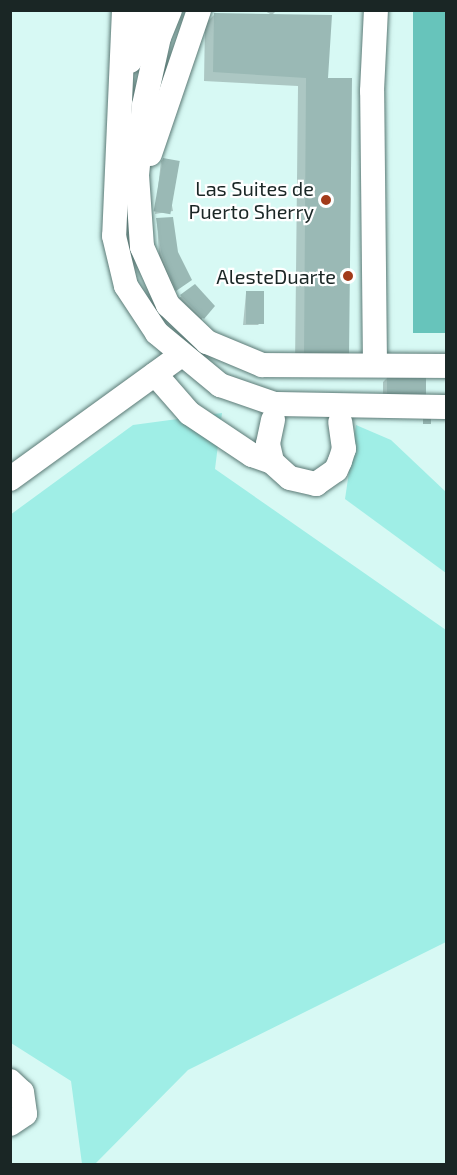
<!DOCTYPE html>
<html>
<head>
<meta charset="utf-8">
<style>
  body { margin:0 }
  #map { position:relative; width:457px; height:1175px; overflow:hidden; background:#d7f9f4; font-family:"Exo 2",sans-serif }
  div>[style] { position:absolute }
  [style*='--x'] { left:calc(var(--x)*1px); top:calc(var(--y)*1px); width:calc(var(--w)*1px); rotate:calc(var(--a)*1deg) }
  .green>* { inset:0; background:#9feee6 }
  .water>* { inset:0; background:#67c4bb; transform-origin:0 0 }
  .shadow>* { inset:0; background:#0003 }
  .building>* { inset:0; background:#9ab9b5; transform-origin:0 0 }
  .roads { filter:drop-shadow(0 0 2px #5b7975) drop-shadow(0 0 2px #5b7975) }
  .minor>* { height:24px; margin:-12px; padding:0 12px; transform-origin:12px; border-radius:12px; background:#fff }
  .dots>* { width:16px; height:16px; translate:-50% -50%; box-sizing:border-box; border:3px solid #fff; border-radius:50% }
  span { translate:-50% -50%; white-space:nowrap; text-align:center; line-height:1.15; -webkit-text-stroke:4.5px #fff; paint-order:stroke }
  .poi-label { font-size:20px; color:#1a2625 }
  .right { translate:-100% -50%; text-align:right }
  .frame { position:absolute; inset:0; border:12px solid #1a2625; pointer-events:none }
</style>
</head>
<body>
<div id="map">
  <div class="green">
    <div style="clip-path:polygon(222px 413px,215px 469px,446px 630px,446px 942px,188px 1070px,95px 1164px,82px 1164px,71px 1081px,11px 1043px,10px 515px,133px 425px)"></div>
    <div style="clip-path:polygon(356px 425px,391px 440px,446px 492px,446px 573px,345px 499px)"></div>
  </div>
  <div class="water">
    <div style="left:413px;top:11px;width:33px;height:322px"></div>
  </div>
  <div class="shadow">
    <div style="clip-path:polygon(263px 10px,277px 10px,272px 15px)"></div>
    <div style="clip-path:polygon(214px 15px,326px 79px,339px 366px,295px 366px,298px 86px,204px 81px,205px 24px)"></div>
    <div style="clip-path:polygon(163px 159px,173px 211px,155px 214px,161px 161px)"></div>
    <div style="clip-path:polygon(157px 220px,177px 252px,188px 282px,173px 292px,159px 255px)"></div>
    <div style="clip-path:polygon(195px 286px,213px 306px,201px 320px,179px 298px)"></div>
    <div style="clip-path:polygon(246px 293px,260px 323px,258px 325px,243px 325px)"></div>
    <div style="clip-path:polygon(388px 377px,424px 378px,383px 399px,383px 382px)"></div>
  </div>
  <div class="building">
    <div style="clip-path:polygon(214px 13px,332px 15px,328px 78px,352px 78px,349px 357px,304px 357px,306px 78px,213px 72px)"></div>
    <div style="left:163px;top:158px;width:17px;height:54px;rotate:10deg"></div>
    <div style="clip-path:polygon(173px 217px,178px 252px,192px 280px,176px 291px,161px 252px,156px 218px)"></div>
    <div style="clip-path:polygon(195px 284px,215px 306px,204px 319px,180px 295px)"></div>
    <div style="left:246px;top:291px;width:18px;height:33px"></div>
    <div style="left:387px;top:376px;width:39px;height:19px"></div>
    <div style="left:423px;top:419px;width:8px;height:5px"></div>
  </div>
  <div class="roads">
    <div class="minor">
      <div style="--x:124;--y:10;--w:226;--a:92.5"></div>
      <div style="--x:114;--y:236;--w:51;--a:76.5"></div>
      <div style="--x:126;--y:286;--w:56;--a:56.6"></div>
      <div style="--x:157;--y:333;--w:82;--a:39.5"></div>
      <div style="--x:220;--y:385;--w:58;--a:19.1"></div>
      <div style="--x:275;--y:404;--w:171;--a:1"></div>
      <div style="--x:170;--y:10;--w:29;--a:112"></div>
      <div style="--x:159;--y:37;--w:70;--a:102.4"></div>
      <div style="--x:144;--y:105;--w:70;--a:95.7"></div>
      <div style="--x:137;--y:175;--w:72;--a:86"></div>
      <div style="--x:142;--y:247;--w:64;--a:65.9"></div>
      <div style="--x:168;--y:305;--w:54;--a:43.5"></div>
      <div style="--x:207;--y:342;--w:60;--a:22.7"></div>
      <div style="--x:262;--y:365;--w:184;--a:0.3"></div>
      <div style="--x:130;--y:61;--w:54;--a:-70.6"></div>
      <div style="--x:150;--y:154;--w:152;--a:-71.2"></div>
      <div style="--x:375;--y:365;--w:274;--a:-90.6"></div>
      <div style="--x:372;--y:91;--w:81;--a:-87.2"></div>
      <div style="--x:155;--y:374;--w:52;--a:48.9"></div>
      <div style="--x:189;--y:413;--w:76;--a:33.7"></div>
      <div style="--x:252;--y:455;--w:21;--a:19"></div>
      <div style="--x:273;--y:420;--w:25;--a:102"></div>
      <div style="--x:268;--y:444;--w:18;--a:77"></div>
      <div style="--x:272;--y:462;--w:24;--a:42"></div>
      <div style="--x:290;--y:478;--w:27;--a:13"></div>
      <div style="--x:316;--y:484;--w:24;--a:-35"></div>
      <div style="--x:336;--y:470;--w:10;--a:-66"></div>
      <div style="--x:340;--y:461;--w:13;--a:-72"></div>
      <div style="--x:344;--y:449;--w:27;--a:-98"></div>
      <div style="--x:10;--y:479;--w:211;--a:-35.9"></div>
      <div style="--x:10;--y:1081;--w:16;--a:43"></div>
      <div style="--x:22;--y:1092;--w:22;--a:82"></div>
      <div style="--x:25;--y:1114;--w:18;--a:146"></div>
    </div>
  </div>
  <div class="dots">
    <div style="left:326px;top:200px;background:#a23b1a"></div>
    <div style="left:348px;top:276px;background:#a23b1a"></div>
  </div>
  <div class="poi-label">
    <span class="right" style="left:314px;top:200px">Las Suites de<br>Puerto Sherry</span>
    <span class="right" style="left:336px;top:276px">AlesteDuarte</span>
  </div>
  <div class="frame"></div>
</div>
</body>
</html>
